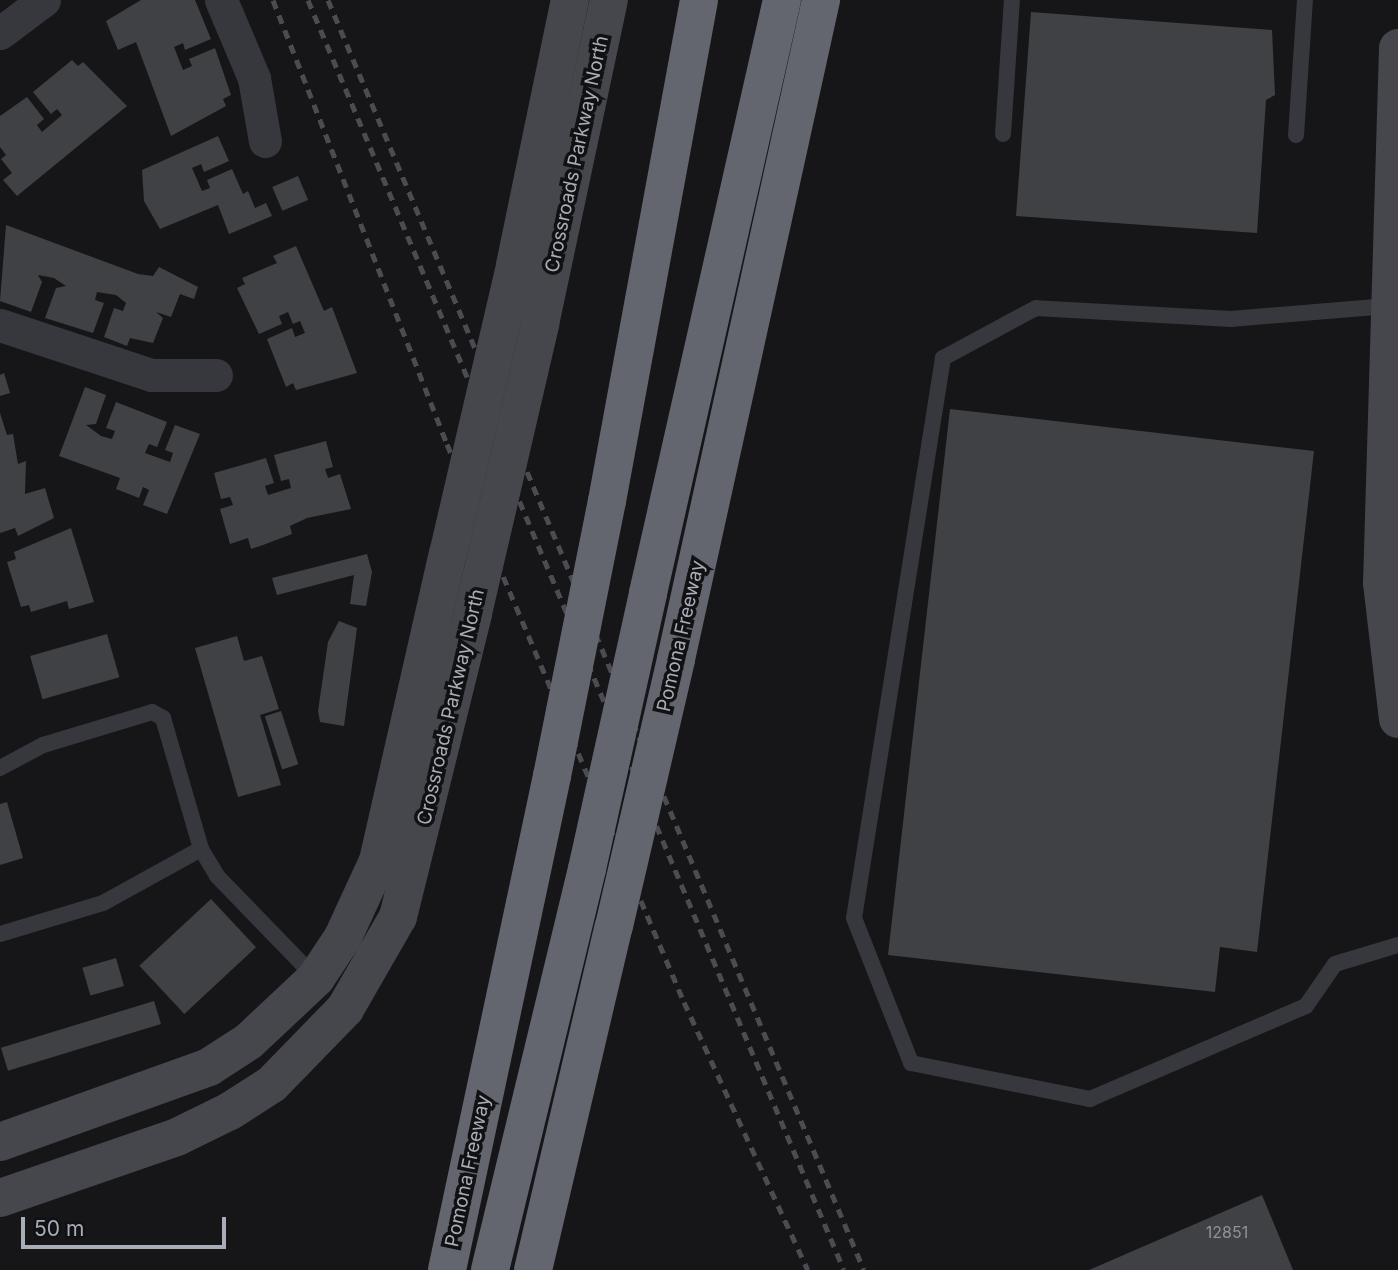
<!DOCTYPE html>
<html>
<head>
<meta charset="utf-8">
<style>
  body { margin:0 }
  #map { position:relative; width:1398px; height:1270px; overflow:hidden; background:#161618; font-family:Inter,sans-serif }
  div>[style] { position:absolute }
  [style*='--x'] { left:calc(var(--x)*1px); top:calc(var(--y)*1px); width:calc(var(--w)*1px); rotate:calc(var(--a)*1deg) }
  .building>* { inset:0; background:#404145; transform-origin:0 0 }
  .lane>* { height:16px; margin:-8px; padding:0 8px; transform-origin:8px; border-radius:8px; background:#37383d }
  .street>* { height:33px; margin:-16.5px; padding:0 16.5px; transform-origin:16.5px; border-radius:16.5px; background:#37383d }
  .secondary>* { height:38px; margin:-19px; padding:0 19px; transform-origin:19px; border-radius:19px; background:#45474d }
  .highway>* { height:38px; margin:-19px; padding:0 19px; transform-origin:19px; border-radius:19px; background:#63666e }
  .rail>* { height:5px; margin-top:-2.5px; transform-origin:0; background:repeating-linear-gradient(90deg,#4a4c52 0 9px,transparent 0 16px) }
  .secondary-bridge>* { height:38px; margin:-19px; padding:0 19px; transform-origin:19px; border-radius:19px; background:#45474d }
  .highway-bridge>* { height:38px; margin:-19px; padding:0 19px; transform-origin:19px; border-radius:19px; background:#63666e }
  span { translate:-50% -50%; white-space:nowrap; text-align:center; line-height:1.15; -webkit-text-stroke:7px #111113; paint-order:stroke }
  .number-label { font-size:16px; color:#8e929b }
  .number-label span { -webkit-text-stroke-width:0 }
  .street-label { font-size:19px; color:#a8adb8 }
  .scale { position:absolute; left:21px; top:1217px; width:205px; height:32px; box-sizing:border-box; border:4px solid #a8adb8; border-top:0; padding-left:9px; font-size:21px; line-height:24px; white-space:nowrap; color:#a8adb8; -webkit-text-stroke:5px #111113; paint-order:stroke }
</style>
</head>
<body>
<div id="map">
  <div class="building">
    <div style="clip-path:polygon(141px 0,195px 0,211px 39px,185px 50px,183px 43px,174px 47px,183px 70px,192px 66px,189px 59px,215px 48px,231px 95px,223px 99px,226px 106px,171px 136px,136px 42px,118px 50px,106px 21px)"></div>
    <div style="clip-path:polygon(1031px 12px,1272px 30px,1275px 95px,1266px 100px,1257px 233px,1016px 216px)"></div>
    <div style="clip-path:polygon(72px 60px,78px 66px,83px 62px,127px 106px,17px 196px,3px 180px,12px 173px,1px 159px,6px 155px,0 147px,0 116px,27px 97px,44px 119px,37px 125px,42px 132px,62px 115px,57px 109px,51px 114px,33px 92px)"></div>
    <div style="clip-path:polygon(218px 136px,229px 161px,204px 172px,201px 164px,192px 168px,202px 191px,210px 188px,207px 180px,232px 169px,243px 194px,248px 191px,255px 208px,266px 203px,272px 216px,229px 234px,218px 205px,160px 229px,144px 201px,142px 170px)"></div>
    <div style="left:298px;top:176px;width:26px;height:28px;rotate:67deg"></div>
    <div style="clip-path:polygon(6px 225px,138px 274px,153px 276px,159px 267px,198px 287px,194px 299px,180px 294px,171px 317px,156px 312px,163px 318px,153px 343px,130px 338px,127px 346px,104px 337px,114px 308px,123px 311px,126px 303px,116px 295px,97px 292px,95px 300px,104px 303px,93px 333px,45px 318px,56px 288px,66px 286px,54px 278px,38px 275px,42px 282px,31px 312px,0 301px)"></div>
    <div style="clip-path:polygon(296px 246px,324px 311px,332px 307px,357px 373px,296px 390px,293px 383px,286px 387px,267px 339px,292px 328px,295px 337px,305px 333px,300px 321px,293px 324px,288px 312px,279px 316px,282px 324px,259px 334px,237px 288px,245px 284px,242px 278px,277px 263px,273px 256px)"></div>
    <div style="clip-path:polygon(4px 373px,10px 393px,0 396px,0 375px)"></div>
    <div style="clip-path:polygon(85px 387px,106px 395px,96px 424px,86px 425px,101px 436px,112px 439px,115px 431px,106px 428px,116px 402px,167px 422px,157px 447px,149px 444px,145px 453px,170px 462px,173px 453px,165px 450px,175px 425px,200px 434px,167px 514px,143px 505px,149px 490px,143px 487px,139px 498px,116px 489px,120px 478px,59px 456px)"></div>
    <div style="clip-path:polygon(950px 409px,1314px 451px,1257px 952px,1220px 947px,1215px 992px,888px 955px)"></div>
    <div style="clip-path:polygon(0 413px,7px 435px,13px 434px,18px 464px,26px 461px,25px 494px,45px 488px,54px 518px,18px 536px,15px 528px,0 533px)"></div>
    <div style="clip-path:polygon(326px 441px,333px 467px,325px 469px,328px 478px,340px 474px,351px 509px,307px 518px,290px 526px,292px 534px,263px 545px,251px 549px,248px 538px,230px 544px,220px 509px,233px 505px,230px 497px,221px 499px,214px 473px,266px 458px,274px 483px,265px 486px,268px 495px,291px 488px,289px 479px,281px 481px,274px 455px)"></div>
    <div style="clip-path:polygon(71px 528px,94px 602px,69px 609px,67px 601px,31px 612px,29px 605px,21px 607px,7px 562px,16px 559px,14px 552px)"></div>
    <div style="clip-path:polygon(367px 554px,372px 572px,366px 606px,350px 604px,354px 575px,277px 595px,272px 578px)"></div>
    <div style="clip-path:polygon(339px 621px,357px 628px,344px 726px,320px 722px,318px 711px,328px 642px)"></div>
    <div style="left:107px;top:634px;width:45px;height:80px;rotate:74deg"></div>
    <div style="clip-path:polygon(237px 636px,244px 661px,262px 656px,279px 709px,260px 715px,281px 785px,238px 797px,195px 648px)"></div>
    <div style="left:281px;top:711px;width:56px;height:17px;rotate:72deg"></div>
    <div style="clip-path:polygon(7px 802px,23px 858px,0 865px,0 804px)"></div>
    <div style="left:211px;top:899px;width:66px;height:98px;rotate:47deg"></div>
    <div style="left:116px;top:958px;width:29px;height:35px;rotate:74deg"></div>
    <div style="left:154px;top:1001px;width:24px;height:160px;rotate:73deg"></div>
    <div style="clip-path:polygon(1262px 1195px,1293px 1270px,1089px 1270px)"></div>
  </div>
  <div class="lane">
    <div style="--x:1003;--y:134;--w:134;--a:-86.2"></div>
    <div style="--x:1296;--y:135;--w:135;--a:-86.2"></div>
    <div style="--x:1388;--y:306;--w:158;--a:175.3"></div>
    <div style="--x:1231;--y:319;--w:195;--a:-176.8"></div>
    <div style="--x:1036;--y:308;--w:106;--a:151.7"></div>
    <div style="--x:943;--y:358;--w:567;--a:99.03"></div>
    <div style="--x:854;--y:918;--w:156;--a:68.5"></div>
    <div style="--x:911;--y:1063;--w:183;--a:11.4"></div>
    <div style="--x:1090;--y:1099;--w:235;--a:-23.3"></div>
    <div style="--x:1306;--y:1006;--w:51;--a:-55.4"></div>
    <div style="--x:1335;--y:964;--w:66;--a:-16.8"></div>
    <div style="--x:0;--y:768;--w:49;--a:-28.1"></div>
    <div style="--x:43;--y:745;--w:114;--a:-16.8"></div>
    <div style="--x:152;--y:712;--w:13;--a:29"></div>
    <div style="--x:163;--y:718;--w:136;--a:73.8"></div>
    <div style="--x:201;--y:849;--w:31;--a:59"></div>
    <div style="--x:217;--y:876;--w:142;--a:45.9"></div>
    <div style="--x:0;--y:934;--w:108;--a:-16.8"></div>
    <div style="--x:103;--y:903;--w:112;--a:-28.9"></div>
  </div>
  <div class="street">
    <div style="--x:221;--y:0;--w:85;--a:67.1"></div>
    <div style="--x:254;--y:78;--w:64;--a:80.1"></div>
    <div style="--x:0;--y:33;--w:55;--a:-36.9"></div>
    <div style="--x:0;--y:325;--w:159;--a:18.3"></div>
    <div style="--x:151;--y:375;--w:65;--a:0"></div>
  </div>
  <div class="secondary">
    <div style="--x:1398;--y:48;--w:535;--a:91.71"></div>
    <div style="--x:1382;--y:583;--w:137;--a:83.3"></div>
    <div style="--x:515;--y:265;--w:271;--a:-78.3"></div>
    <div style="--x:540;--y:324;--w:331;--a:-78"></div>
    <div style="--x:0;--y:1142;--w:222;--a:-19.7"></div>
    <div style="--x:209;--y:1067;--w:48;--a:-33"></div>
    <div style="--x:249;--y:1041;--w:92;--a:-43.2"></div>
    <div style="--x:316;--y:978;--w:49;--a:-56.6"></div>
    <div style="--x:343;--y:937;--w:84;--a:-65.3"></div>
    <div style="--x:378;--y:861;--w:315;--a:-77.2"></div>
    <div style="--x:0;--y:1198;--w:187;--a:-19"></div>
    <div style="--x:177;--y:1137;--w:59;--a:-26.1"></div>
    <div style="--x:230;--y:1111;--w:50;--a:-32.7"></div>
    <div style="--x:272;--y:1084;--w:105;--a:-45.8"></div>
    <div style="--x:345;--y:1009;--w:106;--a:-60.1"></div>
    <div style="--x:398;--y:917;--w:313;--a:-76.1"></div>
  </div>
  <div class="highway">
    <div style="--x:607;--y:501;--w:509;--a:-79.59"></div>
    <div style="--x:648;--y:593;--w:608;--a:-77.27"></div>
    <div style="--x:676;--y:659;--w:675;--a:-77.59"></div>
    <div style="--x:447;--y:1270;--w:505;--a:-78"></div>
    <div style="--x:490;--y:1270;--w:413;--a:-76.4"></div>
    <div style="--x:533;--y:1270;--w:353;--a:-76.8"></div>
  </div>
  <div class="rail">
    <div style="--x:273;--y:0;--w:477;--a:68.6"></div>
    <div style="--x:447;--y:444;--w:606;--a:66.99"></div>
    <div style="--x:684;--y:1002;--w:295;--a:65.2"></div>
    <div style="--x:308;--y:0;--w:1378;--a:67.12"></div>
    <div style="--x:328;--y:0;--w:1378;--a:67.12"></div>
  </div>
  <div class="secondary-bridge">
    <div style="--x:448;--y:554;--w:297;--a:-76.9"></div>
    <div style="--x:473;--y:613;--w:297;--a:-76.9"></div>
  </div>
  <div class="highway-bridge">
    <div style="--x:552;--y:776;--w:280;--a:-78.7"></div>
    <div style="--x:587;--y:869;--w:283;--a:-77.5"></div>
    <div style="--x:614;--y:926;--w:274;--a:-76.9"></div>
  </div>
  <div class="number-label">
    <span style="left:1227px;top:1232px">12851</span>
  </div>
  <div class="street-label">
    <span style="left:577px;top:154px;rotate:-78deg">Crossroads Parkway North</span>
    <span style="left:681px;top:636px;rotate:-77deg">Pomona Freeway</span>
    <span style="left:451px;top:707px;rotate:-77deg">Crossroads Parkway North</span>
    <span style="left:468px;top:1171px;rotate:-78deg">Pomona Freeway</span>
  </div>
  <div class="scale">50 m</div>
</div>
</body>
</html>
